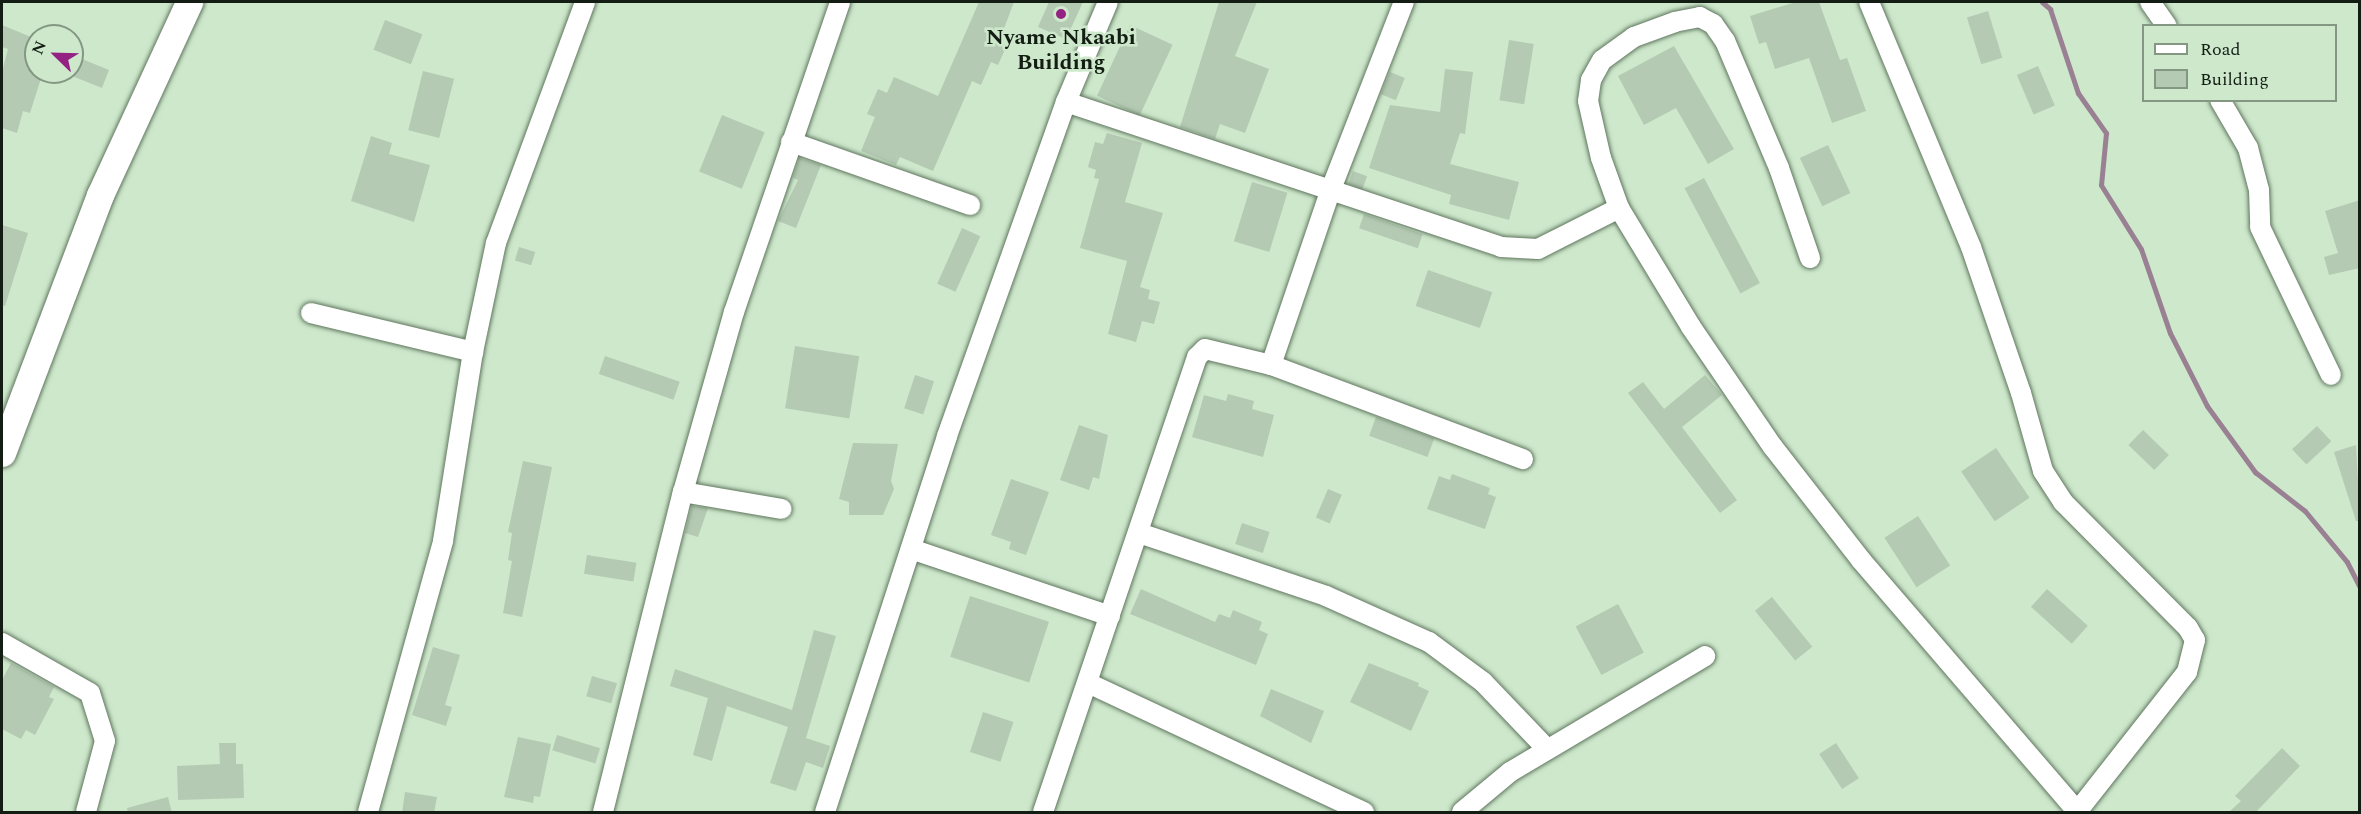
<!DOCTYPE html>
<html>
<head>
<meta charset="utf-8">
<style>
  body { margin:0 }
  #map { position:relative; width:2361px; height:814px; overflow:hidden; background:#cee8cc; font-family:Spectral,serif }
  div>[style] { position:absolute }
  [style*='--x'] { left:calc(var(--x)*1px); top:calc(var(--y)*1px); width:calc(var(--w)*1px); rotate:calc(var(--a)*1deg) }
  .stream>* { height:5px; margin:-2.5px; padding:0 2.5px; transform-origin:2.5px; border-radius:2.5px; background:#998092 }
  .building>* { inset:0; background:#b4cab3; transform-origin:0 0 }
  .roads { filter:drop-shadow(0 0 2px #5f765e) drop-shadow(0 0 2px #5f765e) }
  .street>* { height:20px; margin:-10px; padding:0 10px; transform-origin:10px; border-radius:10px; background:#fff }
  .secondary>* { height:27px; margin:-13.5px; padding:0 13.5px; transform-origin:13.5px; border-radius:13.5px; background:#fff }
  .dots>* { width:16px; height:16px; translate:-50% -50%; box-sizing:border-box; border:3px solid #cee8cc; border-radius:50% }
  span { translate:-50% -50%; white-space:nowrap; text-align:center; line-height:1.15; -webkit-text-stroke:5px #cee8cc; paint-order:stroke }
  .poi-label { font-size:22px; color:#131d13; font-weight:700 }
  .frame { position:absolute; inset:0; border:3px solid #131d13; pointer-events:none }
  .legend { position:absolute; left:2142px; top:24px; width:195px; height:78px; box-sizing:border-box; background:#cee8cc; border:2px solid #839782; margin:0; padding:8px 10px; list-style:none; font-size:18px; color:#131d13 }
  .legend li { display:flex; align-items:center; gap:12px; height:30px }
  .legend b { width:30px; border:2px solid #839782 }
  .north { position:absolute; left:24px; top:24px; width:60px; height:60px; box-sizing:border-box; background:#cee8cc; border:2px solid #839782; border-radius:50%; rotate:293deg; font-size:16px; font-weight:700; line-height:24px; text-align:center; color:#131d13 }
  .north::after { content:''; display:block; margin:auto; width:21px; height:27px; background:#932282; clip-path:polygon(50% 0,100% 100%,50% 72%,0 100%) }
</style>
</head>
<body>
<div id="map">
  <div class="stream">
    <div style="--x:2042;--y:2;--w:11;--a:41"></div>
    <div style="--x:2050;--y:9;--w:89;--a:71.6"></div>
    <div style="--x:2078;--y:93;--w:49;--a:55"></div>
    <div style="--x:2106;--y:133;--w:52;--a:95.5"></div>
    <div style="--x:2101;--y:185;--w:75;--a:58"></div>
    <div style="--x:2141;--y:249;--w:89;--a:71"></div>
    <div style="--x:2170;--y:333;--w:82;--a:63.1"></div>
    <div style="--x:2207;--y:406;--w:82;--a:54"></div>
    <div style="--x:2255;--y:472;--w:63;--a:38"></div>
    <div style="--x:2305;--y:511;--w:66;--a:50.5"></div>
    <div style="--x:2347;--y:562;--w:29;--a:63"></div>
  </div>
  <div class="building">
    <div style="clip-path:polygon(979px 2px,1014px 2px,999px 42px,1007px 45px,998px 65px,991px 62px,981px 85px,972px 81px,933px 171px,900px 157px,896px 165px,861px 151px,875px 117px,867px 114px,878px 89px,887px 93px,894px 77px,938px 96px)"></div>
    <div style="clip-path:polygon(1049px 2px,1083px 2px,1066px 39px,1038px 27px)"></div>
    <div style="clip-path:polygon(1219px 2px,1257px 2px,1235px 56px,1269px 69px,1245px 133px,1220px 124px,1215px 139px,1180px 127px)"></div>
    <div style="clip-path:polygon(1796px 2px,1819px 2px,1840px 60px,1847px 58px,1866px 111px,1832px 123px,1809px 58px,1775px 69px,1766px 42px,1759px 44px,1750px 16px)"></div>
    <div style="left:1988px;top:11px;width:49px;height:22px;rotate:73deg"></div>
    <div style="left:385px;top:20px;width:40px;height:32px;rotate:21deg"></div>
    <div style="clip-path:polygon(2px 25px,36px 39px,36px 72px,43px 72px,30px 113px,23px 111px,17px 133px,2px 128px,2px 72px,8px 49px,2px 47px)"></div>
    <div style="left:1130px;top:25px;width:47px;height:78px;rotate:25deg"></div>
    <div style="left:1509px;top:40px;width:25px;height:61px;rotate:9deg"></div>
    <div style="clip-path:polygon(1674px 46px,1734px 149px,1708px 164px,1676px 108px,1644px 125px,1618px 76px)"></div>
    <div style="clip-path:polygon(72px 55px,109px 70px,102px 88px,72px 76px)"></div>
    <div style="left:2038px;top:66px;width:43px;height:23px;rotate:67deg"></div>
    <div style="clip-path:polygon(1445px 69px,1473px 72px,1465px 134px,1460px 133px,1450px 164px,1519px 182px,1509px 220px,1449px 204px,1451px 195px,1369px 168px,1390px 105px,1440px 112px)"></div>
    <div style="left:423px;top:71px;width:32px;height:61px;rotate:14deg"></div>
    <div style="left:1390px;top:72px;width:16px;height:24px;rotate:22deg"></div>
    <div style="left:722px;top:115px;width:46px;height:61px;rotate:22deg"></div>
    <div style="clip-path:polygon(1107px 133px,1142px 143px,1125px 202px,1163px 213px,1140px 287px,1150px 290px,1148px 299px,1160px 302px,1154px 324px,1142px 321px,1136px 342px,1108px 334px,1127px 261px,1080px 248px,1099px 179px,1094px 178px,1096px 170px,1088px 167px,1095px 142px,1103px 144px)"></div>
    <div style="clip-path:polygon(371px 136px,392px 143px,389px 154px,430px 165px,414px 222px,351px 201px)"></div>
    <div style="left:1828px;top:145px;width:53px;height:31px;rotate:65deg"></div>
    <div style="clip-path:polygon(799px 158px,821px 165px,796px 228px,778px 221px,798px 180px,793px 178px)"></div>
    <div style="left:1353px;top:171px;width:15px;height:14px;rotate:20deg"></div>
    <div style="left:1704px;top:178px;width:119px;height:22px;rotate:62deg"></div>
    <div style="left:1252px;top:182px;width:37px;height:62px;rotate:17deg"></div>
    <div style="clip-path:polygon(2360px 200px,2360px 268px,2329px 275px,2324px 257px,2338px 253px,2325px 211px)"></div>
    <div style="left:1364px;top:214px;width:62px;height:15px;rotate:19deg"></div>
    <div style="clip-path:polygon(2px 225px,28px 233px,5px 306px,2px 305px)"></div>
    <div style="left:962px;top:228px;width:20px;height:61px;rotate:24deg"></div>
    <div style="left:519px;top:247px;width:17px;height:14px;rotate:17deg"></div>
    <div style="left:1428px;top:270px;width:68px;height:38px;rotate:19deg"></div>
    <div style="left:795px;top:346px;width:65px;height:63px;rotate:9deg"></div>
    <div style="left:605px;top:356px;width:79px;height:19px;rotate:19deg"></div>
    <div style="left:915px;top:375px;width:20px;height:35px;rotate:18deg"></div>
    <div style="clip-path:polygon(1705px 375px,1722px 395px,1682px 427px,1737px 500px,1720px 513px,1628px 393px,1643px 382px,1664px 409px)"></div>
    <div style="clip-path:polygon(1228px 394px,1254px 401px,1252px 409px,1274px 415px,1263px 457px,1192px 437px,1204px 395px,1226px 401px)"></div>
    <div style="left:1376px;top:417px;width:62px;height:20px;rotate:20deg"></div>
    <div style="clip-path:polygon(1079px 425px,1108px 435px,1099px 479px,1093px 477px,1089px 490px,1060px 480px)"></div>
    <div style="left:2317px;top:426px;width:21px;height:34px;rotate:47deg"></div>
    <div style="left:2143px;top:430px;width:36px;height:21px;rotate:44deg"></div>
    <div style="clip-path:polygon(853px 443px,898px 444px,891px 481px,894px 489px,883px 515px,849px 515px,849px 502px,839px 499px)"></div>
    <div style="clip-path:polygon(2356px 445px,2360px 521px,2356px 521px,2334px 452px)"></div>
    <div style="left:1996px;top:448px;width:60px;height:42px;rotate:56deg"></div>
    <div style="clip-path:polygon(523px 461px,552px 467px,522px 617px,503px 613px,512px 561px,508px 560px,512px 533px,508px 532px)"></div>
    <div style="clip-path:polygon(1452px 474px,1490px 488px,1488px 494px,1496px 497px,1485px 529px,1427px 509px,1439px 476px,1450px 480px)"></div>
    <div style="clip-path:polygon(1011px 479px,1049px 492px,1026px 555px,1009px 549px,1011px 542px,991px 535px)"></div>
    <div style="left:1328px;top:489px;width:15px;height:31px;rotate:23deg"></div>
    <div style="clip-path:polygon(692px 506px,708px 508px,698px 537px,685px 533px)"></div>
    <div style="left:1918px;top:516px;width:59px;height:40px;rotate:57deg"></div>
    <div style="left:1242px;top:523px;width:29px;height:22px;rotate:18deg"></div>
    <div style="left:587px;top:555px;width:50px;height:19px;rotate:9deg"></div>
    <div style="clip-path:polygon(1141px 589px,1215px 622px,1219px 614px,1230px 618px,1233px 610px,1262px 622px,1259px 630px,1268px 634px,1256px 665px,1130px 614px)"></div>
    <div style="left:2047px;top:589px;width:55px;height:24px;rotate:42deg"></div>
    <div style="left:970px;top:596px;width:83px;height:64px;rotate:18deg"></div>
    <div style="left:1772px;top:597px;width:64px;height:22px;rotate:51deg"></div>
    <div style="left:1618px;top:604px;width:55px;height:48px;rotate:62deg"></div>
    <div style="clip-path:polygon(814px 630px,836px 636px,806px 738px,830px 746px,823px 768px,806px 762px,796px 791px,770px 783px,788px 727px,727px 706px,712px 761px,693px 755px,708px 698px,670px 686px,675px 669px,792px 710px)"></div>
    <div style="clip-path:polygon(433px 647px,460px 655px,445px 705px,452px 707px,446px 726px,412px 715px)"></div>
    <div style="clip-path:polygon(11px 663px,54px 687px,49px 697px,54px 699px,35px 735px,26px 730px,21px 739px,2px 729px,2px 680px)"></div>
    <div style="clip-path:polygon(1369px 663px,1419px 683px,1418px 686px,1429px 691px,1411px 731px,1350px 702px)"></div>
    <div style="left:592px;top:676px;width:26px;height:21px;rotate:16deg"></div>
    <div style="clip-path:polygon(1271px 689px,1324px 711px,1311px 743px,1260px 716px)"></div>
    <div style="left:983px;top:712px;width:32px;height:42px;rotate:18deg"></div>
    <div style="left:557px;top:735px;width:45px;height:16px;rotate:17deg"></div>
    <div style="clip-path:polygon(518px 737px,551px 744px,540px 797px,534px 796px,533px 803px,504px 797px)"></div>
    <div style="clip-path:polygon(219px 743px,236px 743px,236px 764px,243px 764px,244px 798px,178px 800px,177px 766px,220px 764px)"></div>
    <div style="left:1836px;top:743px;width:42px;height:20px;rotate:57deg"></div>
    <div style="clip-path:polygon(2282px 748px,2300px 766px,2255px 813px,2228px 813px,2241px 801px,2235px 796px)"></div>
    <div style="clip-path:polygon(405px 792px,437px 797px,434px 813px,402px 813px)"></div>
    <div style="clip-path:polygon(168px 797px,172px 813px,128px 813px,127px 808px)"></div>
  </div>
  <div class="roads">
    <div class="street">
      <div style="--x:1869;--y:2;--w:265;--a:67.4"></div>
      <div style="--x:1971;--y:247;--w:154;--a:71.1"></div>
      <div style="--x:2021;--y:393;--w:81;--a:74.2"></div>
      <div style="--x:2043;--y:471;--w:37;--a:57"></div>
      <div style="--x:2063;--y:502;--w:177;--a:45.2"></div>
      <div style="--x:2188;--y:628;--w:14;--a:60"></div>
      <div style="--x:2195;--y:640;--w:33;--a:104"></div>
      <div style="--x:2187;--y:672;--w:178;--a:128.2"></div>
      <div style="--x:2150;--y:2;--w:29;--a:55"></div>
      <div style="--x:2220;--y:100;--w:56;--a:59.7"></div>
      <div style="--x:2248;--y:148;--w:43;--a:75.3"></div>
      <div style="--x:2259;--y:190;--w:37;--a:88"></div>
      <div style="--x:2260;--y:227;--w:164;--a:64.4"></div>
      <div style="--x:1066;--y:102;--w:459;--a:18.4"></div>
      <div style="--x:1501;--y:247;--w:37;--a:3"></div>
      <div style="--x:1538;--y:249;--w:91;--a:-26.8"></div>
      <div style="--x:791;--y:142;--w:190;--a:19.4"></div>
      <div style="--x:1810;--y:258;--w:95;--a:-109"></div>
      <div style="--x:1779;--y:168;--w:138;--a:-113"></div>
      <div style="--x:1725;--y:41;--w:21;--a:-125"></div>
      <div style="--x:1713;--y:24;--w:15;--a:-152"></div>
      <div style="--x:1700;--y:17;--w:25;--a:169"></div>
      <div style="--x:1675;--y:22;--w:44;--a:159.9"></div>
      <div style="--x:1634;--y:37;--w:39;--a:144"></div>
      <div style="--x:1602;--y:60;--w:23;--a:119"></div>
      <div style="--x:1591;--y:80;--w:21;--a:98"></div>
      <div style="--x:1588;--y:101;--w:58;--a:77.2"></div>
      <div style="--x:1601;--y:158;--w:53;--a:70.2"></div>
      <div style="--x:1619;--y:208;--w:139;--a:58.8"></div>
      <div style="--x:1691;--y:327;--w:145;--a:55.7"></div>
      <div style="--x:1773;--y:447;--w:143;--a:52.1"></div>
      <div style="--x:1861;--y:560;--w:333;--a:49.3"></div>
      <div style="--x:311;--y:313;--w:167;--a:13.5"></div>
      <div style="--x:1271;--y:365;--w:186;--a:-71.2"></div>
      <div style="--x:1331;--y:189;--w:201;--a:-68.7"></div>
      <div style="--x:683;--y:492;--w:100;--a:9.7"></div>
      <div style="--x:1139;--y:533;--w:197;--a:18.6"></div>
      <div style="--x:1326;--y:596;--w:113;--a:24.1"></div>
      <div style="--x:1429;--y:642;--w:67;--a:36.5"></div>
      <div style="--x:1483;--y:682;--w:93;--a:46.3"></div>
      <div style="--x:911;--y:549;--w:210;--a:18.6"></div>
      <div style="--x:2;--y:643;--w:101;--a:29.6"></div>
      <div style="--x:90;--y:693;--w:50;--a:72.6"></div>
      <div style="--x:105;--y:741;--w:73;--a:105"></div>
      <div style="--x:1088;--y:683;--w:305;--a:25.1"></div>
      <div style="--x:368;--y:812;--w:281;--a:-74.5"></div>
      <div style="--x:443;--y:541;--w:191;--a:-81"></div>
      <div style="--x:473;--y:352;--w:111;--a:-78.1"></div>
      <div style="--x:496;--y:243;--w:257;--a:-69.7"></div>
      <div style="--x:603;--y:812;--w:330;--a:-76"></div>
      <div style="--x:683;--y:492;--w:187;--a:-74.2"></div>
      <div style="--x:734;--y:312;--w:328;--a:-71.1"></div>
      <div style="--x:825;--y:812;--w:395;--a:-72"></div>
      <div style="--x:947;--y:436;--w:355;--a:-70.4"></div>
      <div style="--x:1066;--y:102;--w:108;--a:-67.2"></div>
      <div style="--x:1043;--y:812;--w:480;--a:-71.3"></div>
      <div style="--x:1197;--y:357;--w:11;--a:-45"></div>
      <div style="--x:1205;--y:349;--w:68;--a:13.6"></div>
      <div style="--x:1271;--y:365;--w:269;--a:20.5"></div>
      <div style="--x:1462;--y:812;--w:62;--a:-39.8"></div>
      <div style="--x:1510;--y:772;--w:227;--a:-30.7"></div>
    </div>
    <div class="secondary">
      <div style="--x:2;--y:453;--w:276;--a:-69.2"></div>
      <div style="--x:100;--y:195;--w:213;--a:-65.2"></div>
    </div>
  </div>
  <div class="dots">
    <div style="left:1061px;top:14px;background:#932282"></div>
  </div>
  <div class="poi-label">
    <span style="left:1061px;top:50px">Nyame Nkaabi<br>Building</span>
  </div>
  <div class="frame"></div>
  <ul class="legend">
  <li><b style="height:8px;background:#fff"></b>Road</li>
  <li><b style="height:16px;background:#b4cab3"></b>Building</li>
  </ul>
  <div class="north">N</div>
</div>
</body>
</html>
